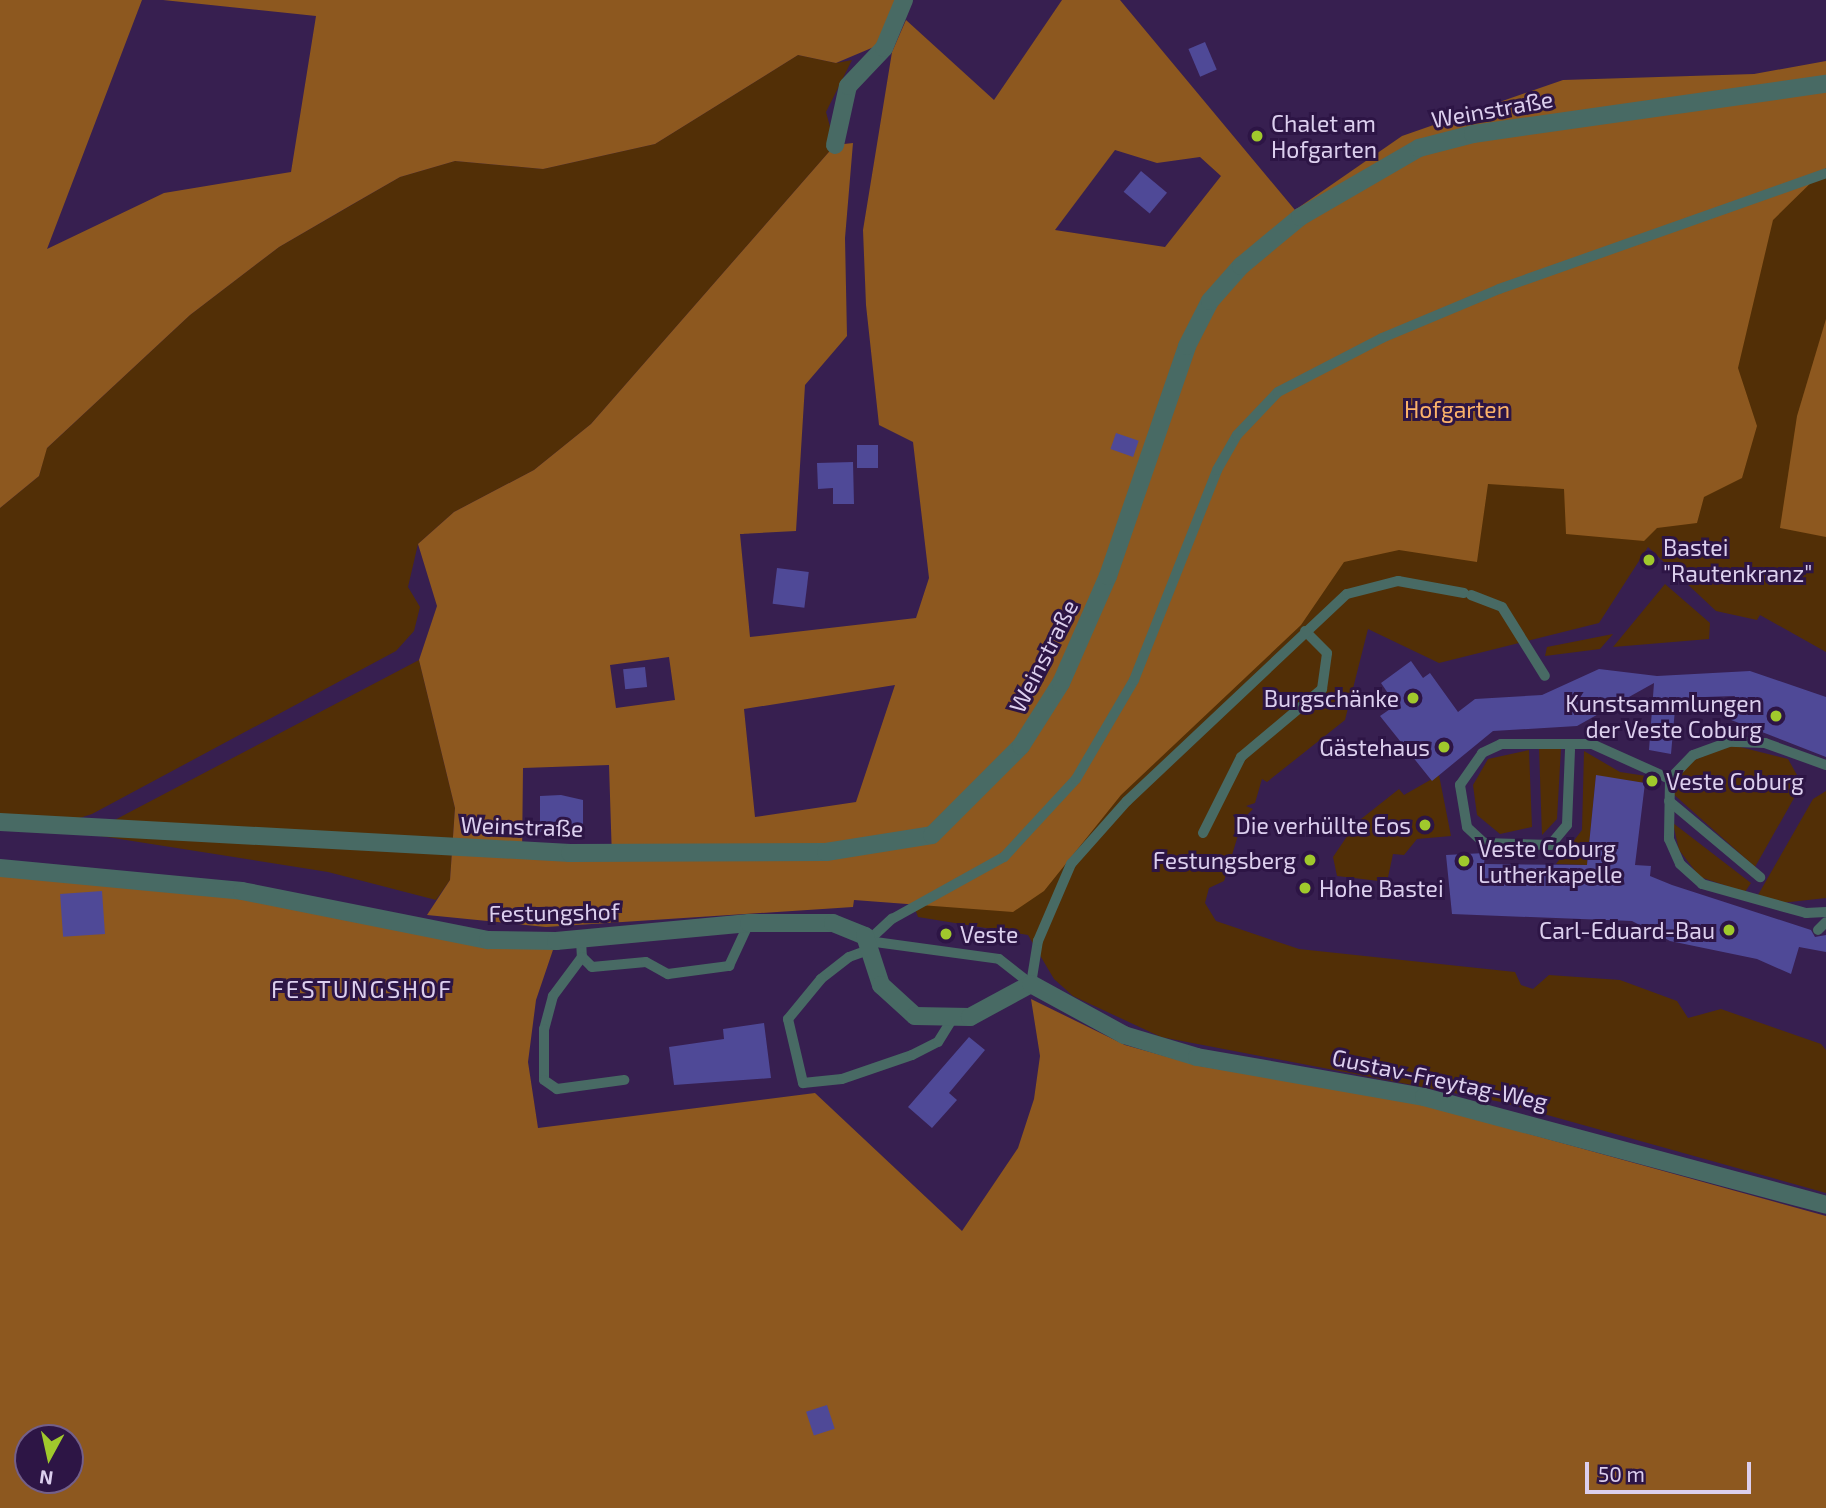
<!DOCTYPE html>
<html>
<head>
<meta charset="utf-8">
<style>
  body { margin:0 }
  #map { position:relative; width:1826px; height:1508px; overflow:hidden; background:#371f50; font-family:"Exo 2",sans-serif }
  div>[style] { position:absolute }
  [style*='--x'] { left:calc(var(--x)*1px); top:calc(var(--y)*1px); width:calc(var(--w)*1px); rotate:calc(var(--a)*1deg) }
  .green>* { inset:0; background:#522f06 }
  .forest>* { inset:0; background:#8d581f }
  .building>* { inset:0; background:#4f4997; transform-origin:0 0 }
  .lane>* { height:10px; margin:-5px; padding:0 5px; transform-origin:5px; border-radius:5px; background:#486a64 }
  .street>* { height:18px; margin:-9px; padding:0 9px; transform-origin:9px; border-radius:9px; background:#486a64 }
  .dots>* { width:19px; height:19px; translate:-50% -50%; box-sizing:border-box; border:4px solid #2d1545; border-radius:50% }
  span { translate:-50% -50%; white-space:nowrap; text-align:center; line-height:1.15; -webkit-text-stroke:6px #2d1545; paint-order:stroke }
  .street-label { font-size:23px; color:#dccfee }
  .poi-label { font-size:23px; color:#dccfee }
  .left { translate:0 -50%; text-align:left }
  .right { translate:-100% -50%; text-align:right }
  .park-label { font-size:23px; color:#fab16a }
  .neighbourhood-label { font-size:24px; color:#dccfee; letter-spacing:2px }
  .north { position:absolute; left:14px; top:1424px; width:70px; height:70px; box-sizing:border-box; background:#2d1545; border:2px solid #735f89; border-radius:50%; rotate:188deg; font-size:19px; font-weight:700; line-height:28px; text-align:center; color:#dccfee }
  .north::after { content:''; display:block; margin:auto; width:24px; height:32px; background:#a0c92c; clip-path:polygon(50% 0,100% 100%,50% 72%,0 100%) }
  .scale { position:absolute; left:1585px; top:1462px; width:166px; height:32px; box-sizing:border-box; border:4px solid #dccfee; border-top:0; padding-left:9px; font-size:21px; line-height:24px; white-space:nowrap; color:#dccfee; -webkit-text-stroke:5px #2d1545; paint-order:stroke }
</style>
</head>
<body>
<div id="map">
  <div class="green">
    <div style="clip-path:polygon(798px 55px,836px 63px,852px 60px,826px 112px,835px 145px,591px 424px,534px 470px,454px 512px,418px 544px,408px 587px,420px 607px,414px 631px,396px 651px,92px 814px,70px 821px,0 817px,0 508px,39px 476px,46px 449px,190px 315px,279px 247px,400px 177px,455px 161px,543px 169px,655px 144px)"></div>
    <div style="clip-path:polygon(1826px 92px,1826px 652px,1760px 615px,1757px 620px,1716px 611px,1648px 547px,1599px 623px,1439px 663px,1368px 629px,1345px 720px,1267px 782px,1262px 779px,1255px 803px,1246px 806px,1253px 809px,1243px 819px,1224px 881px,1209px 888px,1205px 903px,1216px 921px,1299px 949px,1515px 972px,1521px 985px,1533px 989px,1549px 975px,1620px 980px,1677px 1001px,1688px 1018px,1721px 1009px,1821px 1044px,1826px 1050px,1826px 1193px,1501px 1102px,1161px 1037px,1073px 996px,1054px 979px,1028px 935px,918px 917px,914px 906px)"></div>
    <div style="clip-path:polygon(1665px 584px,1710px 623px,1709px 639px,1613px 647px)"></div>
    <div style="clip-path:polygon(1613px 634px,1600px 649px,1545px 656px,1547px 647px)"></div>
    <div style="clip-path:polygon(419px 660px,455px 808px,450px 880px,436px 900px,328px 872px,88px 834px)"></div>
    <div style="clip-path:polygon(1732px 745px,1788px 759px,1802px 784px,1755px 867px,1670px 791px,1679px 766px)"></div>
    <div style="clip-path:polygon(1539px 748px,1561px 748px,1557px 819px,1542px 835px)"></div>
    <div style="clip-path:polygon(1529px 750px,1532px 827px,1500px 834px,1477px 815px,1473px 785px,1488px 759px)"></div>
    <div style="clip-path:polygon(1584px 751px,1620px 772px,1646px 776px,1645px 783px,1596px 776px,1587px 865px,1556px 864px,1582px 830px)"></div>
    <div style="clip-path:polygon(1439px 775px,1451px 836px,1417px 839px,1404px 855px,1393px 854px,1387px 882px,1337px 876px,1333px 857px,1356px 823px,1399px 789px,1404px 795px)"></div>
    <div style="clip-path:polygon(1826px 791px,1826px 898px,1781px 903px,1758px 895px,1813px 799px)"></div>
    <div style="clip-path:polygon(1673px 823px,1751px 883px,1745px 892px,1700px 877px,1679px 850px)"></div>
  </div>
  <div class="forest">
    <div style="clip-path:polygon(0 0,142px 0,47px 249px,164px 193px,291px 172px,316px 16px,163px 0,900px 0,881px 44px,836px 63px,798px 55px,655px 144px,543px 169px,455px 161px,400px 177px,353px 204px,279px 247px,190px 315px,47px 448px,39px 476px,0 508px)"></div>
    <div style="clip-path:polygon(evenodd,1062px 0,1120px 0,1295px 210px,1402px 136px,1563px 80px,1754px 74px,1826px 61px,1826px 168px,1773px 220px,1738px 368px,1757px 426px,1742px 478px,1704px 497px,1697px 523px,1657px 528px,1644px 541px,1566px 534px,1564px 489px,1488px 484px,1477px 562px,1399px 550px,1344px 562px,1301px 625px,1121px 795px,1044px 891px,1013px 912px,854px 900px,853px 907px,546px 927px,427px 915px,450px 880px,455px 808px,419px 660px,437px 606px,418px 544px,454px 512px,534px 470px,591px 424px,835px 145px,853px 143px,845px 238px,847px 336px,805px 385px,796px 531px,740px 534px,750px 637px,916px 618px,929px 578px,913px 442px,879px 425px,866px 305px,863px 230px,892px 52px,906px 20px,994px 100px,1062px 0,1115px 150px,1157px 163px,1200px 157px,1221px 176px,1165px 247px,1055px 230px,1115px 150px,1062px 0,669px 657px,675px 700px,616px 708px,610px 665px,669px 657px,1062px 0,895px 685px,856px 802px,755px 817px,744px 709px,895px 685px,1062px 0,609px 765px,612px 859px,522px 857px,523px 768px,609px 765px)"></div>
    <div style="clip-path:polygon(1826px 319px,1826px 537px,1780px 528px,1797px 416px)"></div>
    <div style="clip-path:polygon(evenodd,0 868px,94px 875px,556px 941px,536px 1000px,528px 1062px,538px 1128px,815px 1093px,962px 1231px,1018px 1148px,1034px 1099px,1040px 1056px,1031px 999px,1125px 1045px,1200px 1066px,1414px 1102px,1826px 1216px,1826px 1508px,0 1508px,0 868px,28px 1438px,70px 1438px,70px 1480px,28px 1480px,28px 1438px)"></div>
  </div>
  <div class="building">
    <div style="left:1205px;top:42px;width:30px;height:18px;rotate:67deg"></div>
    <div style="left:1141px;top:171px;width:34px;height:27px;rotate:40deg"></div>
    <div style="left:1116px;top:433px;width:24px;height:17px;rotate:19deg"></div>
    <div style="left:857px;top:445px;width:21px;height:23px"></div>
    <div style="clip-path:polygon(853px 462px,854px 504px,833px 504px,833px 488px,818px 489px,817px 463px)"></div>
    <div style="left:777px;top:568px;width:32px;height:36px;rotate:7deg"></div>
    <div style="clip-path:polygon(1411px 661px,1423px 678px,1430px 673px,1458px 712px,1475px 699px,1542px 695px,1599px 669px,1657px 676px,1750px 671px,1826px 697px,1826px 757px,1726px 718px,1735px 696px,1676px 698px,1671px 754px,1649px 750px,1654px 683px,1577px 726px,1493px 731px,1432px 781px,1380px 716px,1396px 705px,1381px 683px)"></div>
    <div style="left:645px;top:667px;width:20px;height:22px;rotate:84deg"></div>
    <div style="clip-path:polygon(1596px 775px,1645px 783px,1635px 865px,1651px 866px,1650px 876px,1672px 885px,1811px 930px,1815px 937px,1826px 935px,1826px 952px,1799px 947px,1791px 974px,1757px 959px,1670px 941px,1632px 921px,1452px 914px,1446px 855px,1485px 853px,1484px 864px,1587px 865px)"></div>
    <div style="clip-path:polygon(561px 795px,583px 800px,583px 839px,540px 832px,540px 796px)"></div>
    <div style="left:102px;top:891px;width:43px;height:42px;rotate:86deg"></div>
    <div style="clip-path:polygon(764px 1023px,771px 1078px,674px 1085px,669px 1047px,724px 1039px,723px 1029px)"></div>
    <div style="clip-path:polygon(969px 1037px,985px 1050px,949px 1093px,957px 1100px,932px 1128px,908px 1107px)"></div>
    <div style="left:827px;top:1405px;width:25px;height:22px;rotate:72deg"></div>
  </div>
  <div class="lane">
    <div style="--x:1471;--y:595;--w:33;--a:21"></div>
    <div style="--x:1502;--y:607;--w:81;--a:58.1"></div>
    <div style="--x:1570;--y:750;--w:75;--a:92.3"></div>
    <div style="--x:1567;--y:825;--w:26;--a:130"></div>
    <div style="--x:1550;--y:845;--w:66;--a:-178.3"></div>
    <div style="--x:1484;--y:843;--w:23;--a:-137"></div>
    <div style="--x:1467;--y:827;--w:43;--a:-99.5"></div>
    <div style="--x:1460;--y:785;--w:39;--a:-55"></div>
    <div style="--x:1482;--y:753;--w:21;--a:-25"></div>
    <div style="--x:1501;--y:744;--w:91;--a:0"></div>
    <div style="--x:1592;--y:744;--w:85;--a:24.2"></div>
    <div style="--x:1826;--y:765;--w:65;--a:-160.2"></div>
    <div style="--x:1765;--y:743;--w:36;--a:-178"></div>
    <div style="--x:1729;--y:742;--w:38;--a:160"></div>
    <div style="--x:1693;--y:755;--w:33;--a:134"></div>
    <div style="--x:1670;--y:779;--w:60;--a:91"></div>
    <div style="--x:1669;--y:839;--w:27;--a:66"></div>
    <div style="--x:1680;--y:864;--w:30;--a:42"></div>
    <div style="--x:1702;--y:884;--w:108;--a:15.6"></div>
    <div style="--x:1806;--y:913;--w:20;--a:-3"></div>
    <div style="--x:1669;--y:801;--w:119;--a:39.9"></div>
    <div style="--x:1203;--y:833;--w:85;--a:-63.4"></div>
    <div style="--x:1241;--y:757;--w:106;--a:-40"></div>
    <div style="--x:1322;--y:689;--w:36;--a:-82"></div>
    <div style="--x:1327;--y:653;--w:31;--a:-135"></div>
    <div style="--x:1818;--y:930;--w:11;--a:-45"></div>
    <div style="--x:581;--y:940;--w:17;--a:87"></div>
    <div style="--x:582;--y:957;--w:14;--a:45"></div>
    <div style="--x:592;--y:967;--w:54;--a:-5.3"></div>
    <div style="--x:646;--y:962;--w:25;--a:29"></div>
    <div style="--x:668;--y:974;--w:62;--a:-7.5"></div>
    <div style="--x:729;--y:966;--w:47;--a:-65.1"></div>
    <div style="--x:868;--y:941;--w:33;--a:-43"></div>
    <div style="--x:892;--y:919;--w:128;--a:-29"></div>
    <div style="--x:1004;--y:857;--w:106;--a:-47.3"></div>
    <div style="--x:1076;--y:779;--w:115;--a:-59.6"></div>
    <div style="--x:1134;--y:680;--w:226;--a:-68.4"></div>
    <div style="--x:1217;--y:470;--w:40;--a:-60.3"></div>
    <div style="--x:1237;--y:435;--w:59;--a:-46.4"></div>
    <div style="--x:1278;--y:392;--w:117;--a:-27.4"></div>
    <div style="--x:1382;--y:338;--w:127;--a:-22.7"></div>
    <div style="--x:1499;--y:289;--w:347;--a:-19.5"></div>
    <div style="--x:868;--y:941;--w:132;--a:7.8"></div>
    <div style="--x:999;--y:959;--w:41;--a:38"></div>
    <div style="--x:871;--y:949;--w:23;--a:160"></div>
    <div style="--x:849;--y:957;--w:36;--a:142"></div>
    <div style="--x:821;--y:979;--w:52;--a:129.5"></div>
    <div style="--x:788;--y:1019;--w:66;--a:76.8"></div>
    <div style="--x:803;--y:1083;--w:39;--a:-6"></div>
    <div style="--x:842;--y:1079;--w:74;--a:-18.9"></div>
    <div style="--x:912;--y:1055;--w:29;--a:-27"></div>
    <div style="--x:938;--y:1042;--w:26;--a:-58"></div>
    <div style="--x:582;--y:957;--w:49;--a:126.6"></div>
    <div style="--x:553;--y:996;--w:34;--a:105"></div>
    <div style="--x:544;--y:1029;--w:51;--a:90"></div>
    <div style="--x:544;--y:1080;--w:16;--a:35"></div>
    <div style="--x:557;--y:1089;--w:68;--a:-7.7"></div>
    <div style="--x:1031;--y:984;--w:44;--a:-80.8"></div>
    <div style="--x:1038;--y:941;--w:84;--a:-66.8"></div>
    <div style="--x:1071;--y:864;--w:84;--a:-48.4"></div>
    <div style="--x:1127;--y:801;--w:302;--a:-43.3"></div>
    <div style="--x:1347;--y:594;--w:53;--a:-14.3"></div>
    <div style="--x:1398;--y:581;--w:67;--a:10.3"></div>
  </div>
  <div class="street">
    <div style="--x:835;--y:145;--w:60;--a:-77.6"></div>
    <div style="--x:848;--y:86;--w:52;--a:-46.5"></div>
    <div style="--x:884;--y:48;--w:52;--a:-67.4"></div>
    <div style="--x:0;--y:822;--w:571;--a:3.11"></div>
    <div style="--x:570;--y:853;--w:256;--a:-0.2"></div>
    <div style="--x:826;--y:852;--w:107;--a:-9.1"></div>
    <div style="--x:932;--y:835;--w:126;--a:-45"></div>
    <div style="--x:1021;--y:746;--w:75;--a:-57.6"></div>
    <div style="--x:1061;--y:683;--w:117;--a:-66.3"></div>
    <div style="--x:1108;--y:576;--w:243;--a:-71"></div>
    <div style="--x:1187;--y:346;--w:51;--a:-62.9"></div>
    <div style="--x:1210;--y:301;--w:47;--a:-48.5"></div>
    <div style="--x:1241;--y:266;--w:77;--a:-39.7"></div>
    <div style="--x:1300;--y:217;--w:138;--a:-30.1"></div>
    <div style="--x:1419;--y:148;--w:56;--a:-14.5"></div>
    <div style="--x:1473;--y:134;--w:357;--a:-8.1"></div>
    <div style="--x:0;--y:868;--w:243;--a:5.4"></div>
    <div style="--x:242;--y:891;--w:251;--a:11.3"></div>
    <div style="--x:488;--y:940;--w:68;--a:0.8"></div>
    <div style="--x:556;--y:941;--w:194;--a:-5.3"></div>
    <div style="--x:749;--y:923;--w:84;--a:0"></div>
    <div style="--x:833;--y:923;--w:35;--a:22"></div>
    <div style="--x:865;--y:936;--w:52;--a:71.9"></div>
    <div style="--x:881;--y:985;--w:46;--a:42.4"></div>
    <div style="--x:915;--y:1016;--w:55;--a:1"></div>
    <div style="--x:970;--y:1017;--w:69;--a:-28.4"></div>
    <div style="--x:1031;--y:984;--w:106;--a:28.7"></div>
    <div style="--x:1124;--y:1035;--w:76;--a:16.8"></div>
    <div style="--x:1197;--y:1057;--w:230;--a:10"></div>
    <div style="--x:1424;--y:1097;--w:416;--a:15"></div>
  </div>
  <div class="dots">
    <div style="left:1257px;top:136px;background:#a0c92c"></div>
    <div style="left:1649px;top:560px;background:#a0c92c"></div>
    <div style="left:1413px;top:698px;background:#a0c92c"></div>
    <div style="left:1776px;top:716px;background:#a0c92c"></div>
    <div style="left:1444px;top:747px;background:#a0c92c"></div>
    <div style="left:1652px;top:781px;background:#a0c92c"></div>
    <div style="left:1425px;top:825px;background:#a0c92c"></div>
    <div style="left:1310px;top:860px;background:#a0c92c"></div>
    <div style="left:1464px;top:861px;background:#a0c92c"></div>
    <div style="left:1305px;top:888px;background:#a0c92c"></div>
    <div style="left:1729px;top:930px;background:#a0c92c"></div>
    <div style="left:946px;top:934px;background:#a0c92c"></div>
  </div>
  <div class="street-label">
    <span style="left:1492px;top:109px;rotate:-10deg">Weinstraße</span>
    <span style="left:1043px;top:656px;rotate:-63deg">Weinstraße</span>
    <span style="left:522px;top:826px;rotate:2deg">Weinstraße</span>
    <span style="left:554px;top:912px;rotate:-1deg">Festungshof</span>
    <span style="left:1440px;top:1079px;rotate:12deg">Gustav-Freytag-Weg</span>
  </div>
  <div class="poi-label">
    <span class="left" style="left:1271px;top:136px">Chalet am<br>Hofgarten</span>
    <span class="left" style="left:1663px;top:560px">Bastei<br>"Rautenkranz"</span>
    <span class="right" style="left:1399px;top:698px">Burgschänke</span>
    <span class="right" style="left:1762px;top:716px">Kunstsammlungen<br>der Veste Coburg</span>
    <span class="right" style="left:1430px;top:747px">Gästehaus</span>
    <span class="left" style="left:1666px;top:781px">Veste Coburg</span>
    <span class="right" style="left:1411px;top:825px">Die verhüllte Eos</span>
    <span class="left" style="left:1478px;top:861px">Veste Coburg<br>Lutherkapelle</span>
    <span class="right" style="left:1296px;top:860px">Festungsberg</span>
    <span class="left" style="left:1319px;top:888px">Hohe Bastei</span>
    <span class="right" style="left:1715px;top:930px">Carl-Eduard-Bau</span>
    <span class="left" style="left:960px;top:934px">Veste</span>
  </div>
  <div class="park-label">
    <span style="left:1457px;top:409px">Hofgarten</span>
  </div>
  <div class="neighbourhood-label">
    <span style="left:362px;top:989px">FESTUNGSHOF</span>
  </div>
  <div class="north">N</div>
  <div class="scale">50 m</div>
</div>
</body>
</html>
